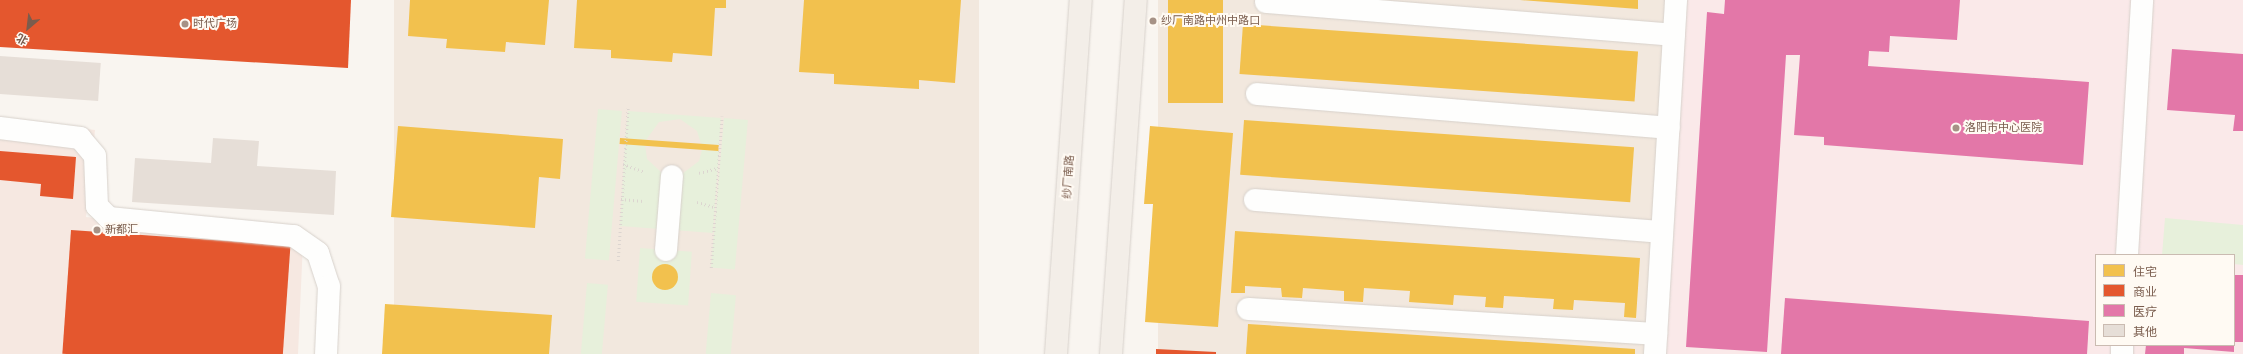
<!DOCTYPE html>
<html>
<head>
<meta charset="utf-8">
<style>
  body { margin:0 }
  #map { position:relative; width:2243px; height:354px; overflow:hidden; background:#f9f5f0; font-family:Figtree,"Noto Sans SC",sans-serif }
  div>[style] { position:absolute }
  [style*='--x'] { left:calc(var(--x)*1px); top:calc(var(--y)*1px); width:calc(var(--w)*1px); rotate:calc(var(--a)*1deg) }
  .residential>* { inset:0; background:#f2e8de; transform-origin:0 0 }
  .commercial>* { inset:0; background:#f6e8e1 }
  .medical>* { inset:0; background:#fae9e9 }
  .green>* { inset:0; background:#e7f0db; transform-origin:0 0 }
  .homes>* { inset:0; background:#f2c14e; transform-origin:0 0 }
  .round { border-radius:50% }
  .shops>* { inset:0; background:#e4572e; transform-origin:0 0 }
  .health>* { inset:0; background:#e377a8; transform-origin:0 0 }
  .building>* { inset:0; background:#e6ded7; transform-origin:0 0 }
  .path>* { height:2.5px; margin-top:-1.25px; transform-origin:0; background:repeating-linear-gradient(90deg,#dcd5d0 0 1px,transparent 0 4px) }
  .roads { filter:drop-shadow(0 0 1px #d7d1cb) drop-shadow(0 0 1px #d7d1cb) }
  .minor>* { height:22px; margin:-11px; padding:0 11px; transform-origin:11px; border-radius:11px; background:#fefefd }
  .major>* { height:22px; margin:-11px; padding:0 11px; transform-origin:11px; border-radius:11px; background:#f3eee8 }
  .dots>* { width:11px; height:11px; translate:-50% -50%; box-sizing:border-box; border:2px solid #fffaf3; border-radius:50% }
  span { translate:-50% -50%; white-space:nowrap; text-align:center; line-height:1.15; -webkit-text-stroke:4px #fffaf3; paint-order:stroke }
  .poi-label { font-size:11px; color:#7a5c4d }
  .left { translate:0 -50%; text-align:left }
  .street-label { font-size:11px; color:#7a5c4d }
  .legend { position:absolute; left:2095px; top:254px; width:140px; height:92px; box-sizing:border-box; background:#fffaf3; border:1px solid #cabbb1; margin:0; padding:5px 7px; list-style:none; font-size:12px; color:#7a5c4d }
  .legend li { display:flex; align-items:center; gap:8px; height:20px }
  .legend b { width:20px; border:1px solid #cabbb1 }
  .north { position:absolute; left:8px; top:8px; width:40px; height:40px; -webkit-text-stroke:3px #fffaf3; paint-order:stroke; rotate:208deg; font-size:11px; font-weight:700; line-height:16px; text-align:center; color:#7a5c4d }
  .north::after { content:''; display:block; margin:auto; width:14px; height:18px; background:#7a5c4d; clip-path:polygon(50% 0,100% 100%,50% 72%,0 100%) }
</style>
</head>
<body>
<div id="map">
  <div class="residential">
    <div style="left:394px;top:0;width:585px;height:355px"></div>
    <div style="left:1158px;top:0;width:526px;height:355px"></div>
  </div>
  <div class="commercial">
    <div style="clip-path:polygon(0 119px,95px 130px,86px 217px,303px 242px,298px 354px,0 354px)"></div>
  </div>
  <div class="medical">
    <div style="clip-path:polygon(evenodd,1677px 0,2243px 0,2243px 354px,1655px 354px,1677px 0,2096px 255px,2234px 255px,2234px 345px,2096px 345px,2096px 255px)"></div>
  </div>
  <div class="green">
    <div style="left:598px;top:109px;width:24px;height:150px;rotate:5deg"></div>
    <div style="clip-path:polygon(628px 111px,721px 118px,719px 145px,701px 144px,697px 131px,680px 119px,659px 122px,646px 140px,625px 139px)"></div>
    <div style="left:724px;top:118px;width:24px;height:150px;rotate:5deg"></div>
    <div style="clip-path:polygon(625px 144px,645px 145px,647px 159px,662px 173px,682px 174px,699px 161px,702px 150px,719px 151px,713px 233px,620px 226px)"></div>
    <div style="clip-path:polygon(2165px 218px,2243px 225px,2243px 265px,2234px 264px,2234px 255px,2162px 255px)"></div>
    <div style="left:640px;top:248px;width:52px;height:54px;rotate:4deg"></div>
    <div style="left:587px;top:283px;width:21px;height:71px;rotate:5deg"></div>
    <div style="left:711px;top:293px;width:25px;height:61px;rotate:5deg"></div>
  </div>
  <div class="homes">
    <div style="clip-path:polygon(410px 0,549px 0,545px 45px,506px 42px,505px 52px,446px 48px,447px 39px,408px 36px)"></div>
    <div style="clip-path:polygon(577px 0,726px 0,726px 8px,715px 8px,712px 56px,673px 53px,672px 62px,611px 58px,611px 50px,574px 48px)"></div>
    <div style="clip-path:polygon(804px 0,961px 0,955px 83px,919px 80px,919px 89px,834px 84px,834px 74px,799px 72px)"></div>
    <div style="left:1168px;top:0;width:55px;height:103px"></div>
    <div style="clip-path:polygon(1520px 0,1638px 0,1638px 9px)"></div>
    <div style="left:1243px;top:24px;width:396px;height:50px;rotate:4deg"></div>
    <div style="left:1244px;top:120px;width:391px;height:55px;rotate:4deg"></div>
    <div style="clip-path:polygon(398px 126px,563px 139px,560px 179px,539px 177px,535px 228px,391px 217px)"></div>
    <div style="clip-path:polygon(1150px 126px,1233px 133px,1218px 327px,1145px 322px,1153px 204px,1144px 204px)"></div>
    <div style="left:620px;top:138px;width:99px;height:6px;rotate:4deg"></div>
    <div style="clip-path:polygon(1235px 231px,1640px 258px,1636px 318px,1624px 317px,1625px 303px,1574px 300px,1573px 310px,1553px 309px,1554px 299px,1504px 296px,1503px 308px,1485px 307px,1486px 297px,1454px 295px,1453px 305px,1409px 302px,1410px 291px,1364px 288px,1363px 302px,1344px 301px,1344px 291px,1303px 288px,1302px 298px,1282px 297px,1281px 288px,1245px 286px,1245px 293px,1231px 293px)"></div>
    <div class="round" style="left:652px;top:264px;width:26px;height:26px"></div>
    <div style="clip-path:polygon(385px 304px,552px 315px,549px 354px,382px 354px)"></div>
    <div style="clip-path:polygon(1248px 324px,1635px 349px,1635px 354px,1246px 354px)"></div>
  </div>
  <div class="shops">
    <div style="clip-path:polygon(0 0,351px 0,348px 68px,0 47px)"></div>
    <div style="clip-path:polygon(0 151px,76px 157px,73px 199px,40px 196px,41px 184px,0 180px)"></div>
    <div style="left:71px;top:230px;width:220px;height:124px;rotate:4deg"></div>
    <div style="clip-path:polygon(1156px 349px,1216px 352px,1216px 354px,1156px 354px)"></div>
  </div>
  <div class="health">
    <div style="clip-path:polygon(1725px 0,1960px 0,1957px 40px,1890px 36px,1889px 52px,1869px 51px,1868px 66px,2089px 82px,2083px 165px,1824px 145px,1824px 137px,1794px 135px,1800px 55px,1786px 55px,1767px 352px,1686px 347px,1707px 12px,1724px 14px)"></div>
    <div style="clip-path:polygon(2172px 49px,2243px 54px,2243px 131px,2233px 131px,2235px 115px,2167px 110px)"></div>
    <div style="left:2234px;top:275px;width:9px;height:67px"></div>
    <div style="clip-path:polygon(1785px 298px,2089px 321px,2087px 354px,1781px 354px)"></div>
    <div style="clip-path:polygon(2146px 345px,2234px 345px,2234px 352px,2184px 348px,2184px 354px,2145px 354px)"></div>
  </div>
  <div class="building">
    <div style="left:0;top:56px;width:101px;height:38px;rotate:4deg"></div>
    <div style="clip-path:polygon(213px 138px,259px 141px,257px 166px,336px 171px,334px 215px,132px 202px,135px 158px,211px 163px)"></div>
  </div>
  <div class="path">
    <div style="--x:623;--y:164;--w:23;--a:20"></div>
    <div style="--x:699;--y:173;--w:20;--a:-15"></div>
    <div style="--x:621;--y:199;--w:22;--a:5"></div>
    <div style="--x:697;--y:202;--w:19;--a:16"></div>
    <div style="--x:618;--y:261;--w:153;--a:-86.3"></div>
    <div style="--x:711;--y:268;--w:152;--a:-85.9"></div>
  </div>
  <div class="roads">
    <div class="minor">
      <div style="--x:1266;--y:2;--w:409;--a:4.6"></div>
      <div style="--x:1257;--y:94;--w:413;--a:4.7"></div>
      <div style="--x:0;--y:128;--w:81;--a:7.1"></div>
      <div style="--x:80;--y:138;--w:23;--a:50"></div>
      <div style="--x:95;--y:156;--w:50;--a:87.7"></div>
      <div style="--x:97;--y:206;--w:17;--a:45"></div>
      <div style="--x:109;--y:218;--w:186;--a:5.6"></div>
      <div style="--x:294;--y:236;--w:29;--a:35"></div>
      <div style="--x:318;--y:253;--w:35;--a:72"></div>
      <div style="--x:329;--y:286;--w:68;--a:92.5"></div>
      <div style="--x:1255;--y:200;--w:408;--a:4.5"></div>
      <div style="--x:666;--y:250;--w:74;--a:-85.4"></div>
      <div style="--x:2127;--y:255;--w:255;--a:-86.6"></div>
      <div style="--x:1248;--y:309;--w:409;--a:3.5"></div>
      <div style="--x:1655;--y:354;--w:355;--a:-86.6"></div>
      <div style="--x:2122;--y:354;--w:9;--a:-90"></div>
    </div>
    <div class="major">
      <div style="--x:1056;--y:354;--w:355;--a:-86"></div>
      <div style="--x:1111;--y:354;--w:355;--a:-86"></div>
    </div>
  </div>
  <div class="dots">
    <div style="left:1153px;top:21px;background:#a69286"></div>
    <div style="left:185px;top:24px;background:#a69286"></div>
    <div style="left:1956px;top:128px;background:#a69286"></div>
    <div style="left:97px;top:230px;background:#a69286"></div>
  </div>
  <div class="poi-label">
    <span class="left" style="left:1161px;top:21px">纱厂南路中州中路口</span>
    <span class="left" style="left:193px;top:24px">时代广场</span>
    <span class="left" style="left:1965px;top:128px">洛阳市中心医院</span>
    <span class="left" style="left:105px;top:230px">新都汇</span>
  </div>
  <div class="street-label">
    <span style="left:1069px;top:177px;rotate:-86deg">纱厂南路</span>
  </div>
  <ul class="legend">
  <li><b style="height:11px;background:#f2c14e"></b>住宅</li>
  <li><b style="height:11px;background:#e4572e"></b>商业</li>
  <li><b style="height:11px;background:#e377a8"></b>医疗</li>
  <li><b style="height:11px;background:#e6ded7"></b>其他</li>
  </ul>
  <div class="north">北</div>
</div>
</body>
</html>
